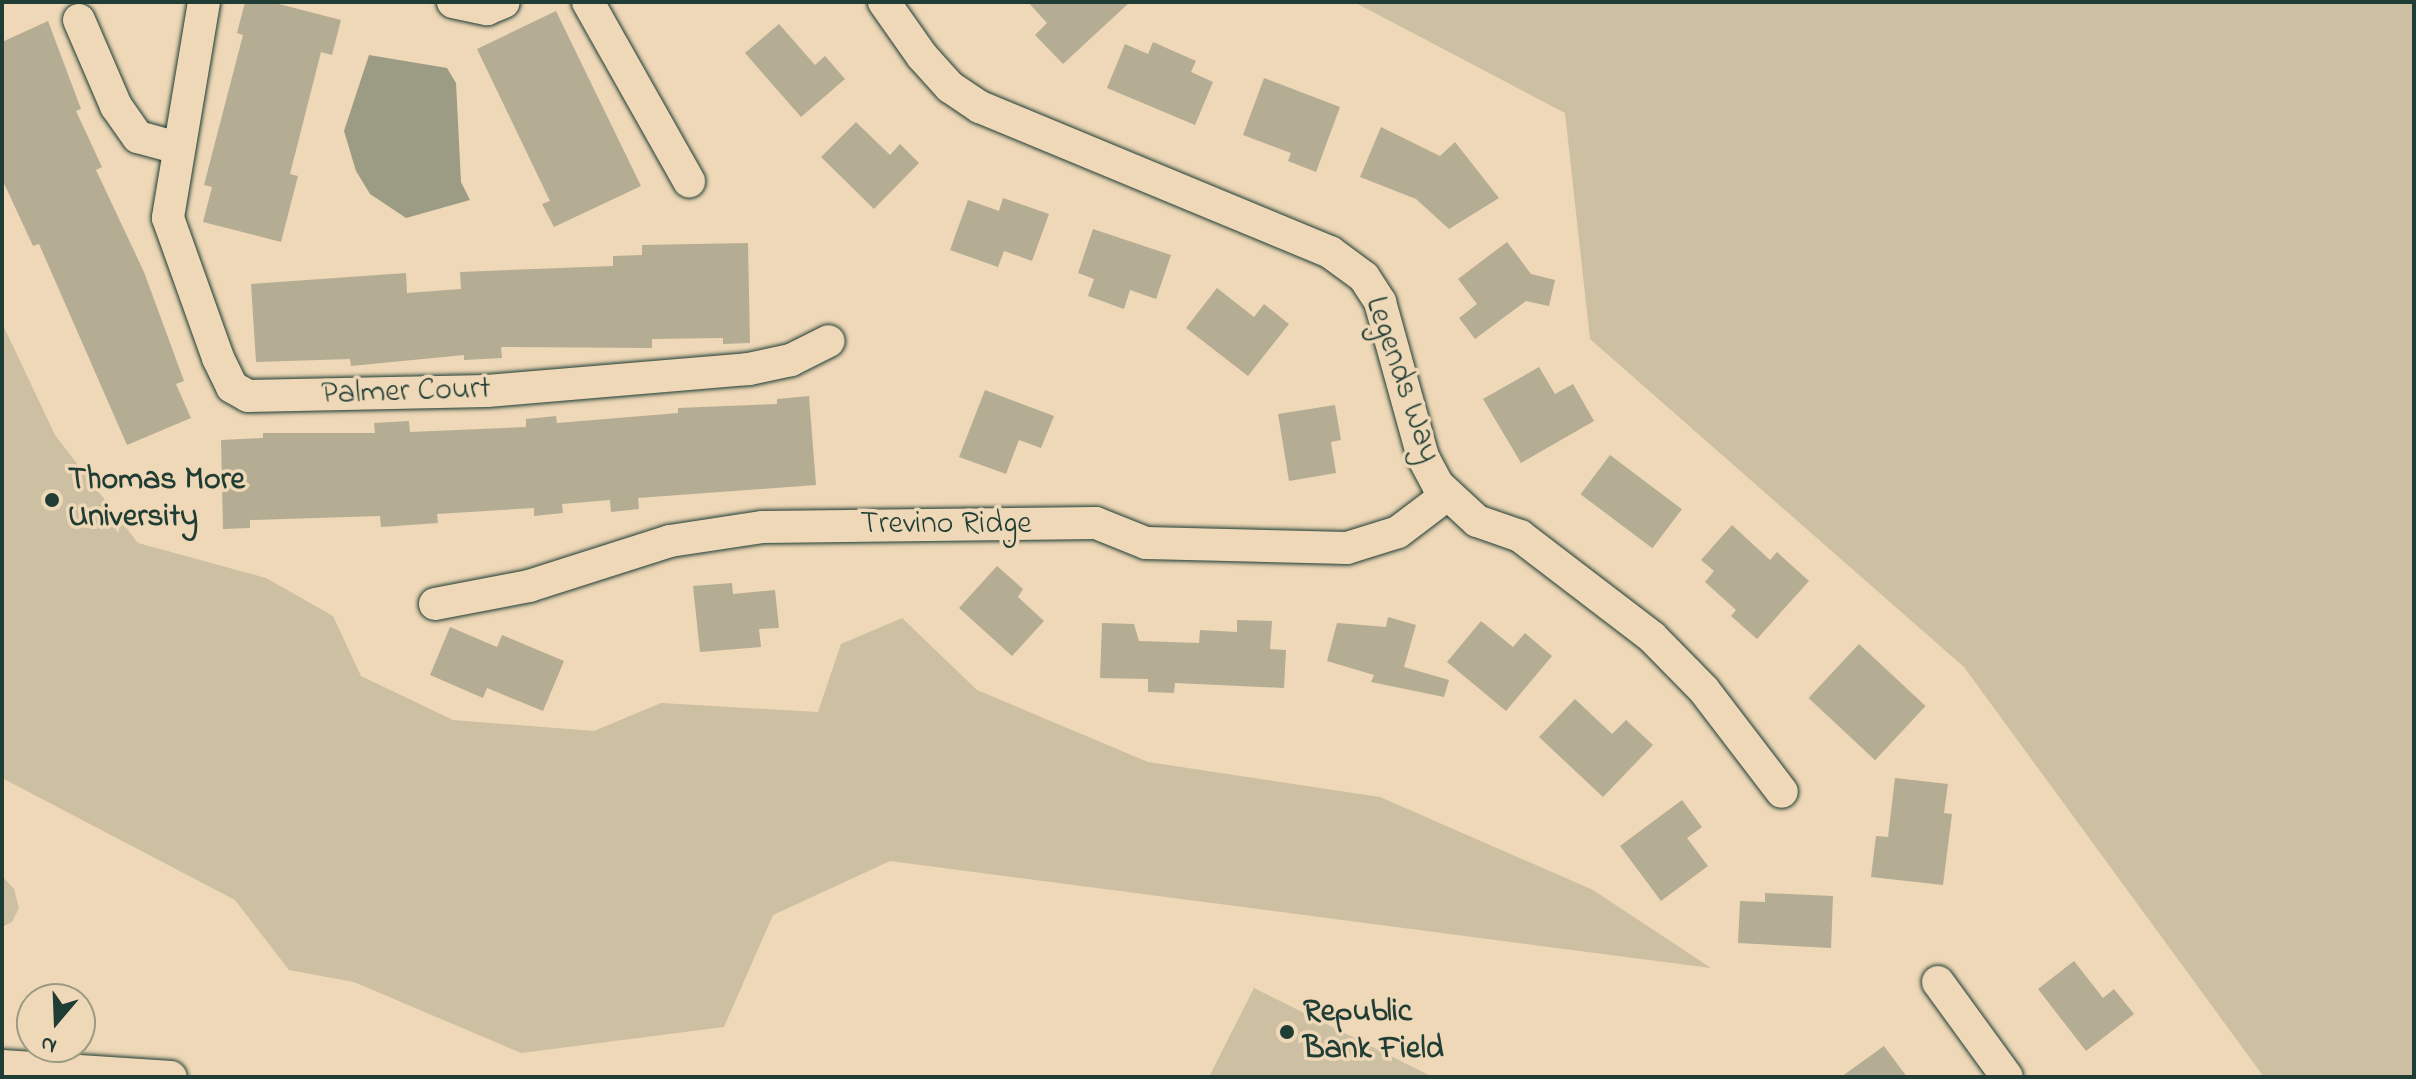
<!DOCTYPE html>
<html>
<head>
<meta charset="utf-8">
<style>
  body { margin:0 }
  #map { position:relative; width:2416px; height:1079px; overflow:hidden; background:#eed8b7; font-family:"Indie Flower",sans-serif }
  div>[style] { position:absolute }
  [style*='--x'] { left:calc(var(--x)*1px); top:calc(var(--y)*1px); width:calc(var(--w)*1px); rotate:calc(var(--a)*1deg) }
  .green>* { inset:0; background:#ccbfa2 }
  .water>* { inset:0; background:#9c9b83 }
  .building>* { inset:0; background:#b4ad93; transform-origin:0 0 }
  .roads { filter:drop-shadow(0 0 2px #1f3d34) drop-shadow(0 0 2px #1f3d34) }
  .minor>* { height:32px; margin:-16px; padding:0 16px; transform-origin:16px; border-radius:16px; background:#eed8b7 }
  .dots>* { width:22px; height:22px; translate:-50% -50%; box-sizing:border-box; border:4px solid #eed8b7; border-radius:50% }
  span { translate:-50% -50%; white-space:nowrap; text-align:center; line-height:1.15; -webkit-text-stroke:7px #eed8b7; paint-order:stroke }
  .street-label { font-size:32px; color:#1f3d34 }
  .poi-label { font-size:32px; color:#1f3d34; font-weight:700 }
  .left { translate:0 -50%; text-align:left }
  .frame { position:absolute; inset:0; border:4px solid #1f3d34; pointer-events:none }
  .north { position:absolute; left:16px; top:983px; width:80px; height:80px; box-sizing:border-box; background:#eed8b7; border:2px solid #9b9a83; border-radius:50%; rotate:199deg; font-size:22px; font-weight:700; line-height:32px; text-align:center; color:#1f3d34 }
  .north::after { content:''; display:block; margin:auto; width:28px; height:36px; background:#1f3d34; clip-path:polygon(50% 0,100% 100%,50% 72%,0 100%) }
</style>
</head>
<body>
<div id="map">
  <div class="green">
    <div style="clip-path:polygon(1354px 2px,2414px 2px,2414px 1077px,2264px 1077px,1964px 667px,1590px 339px,1565px 113px)"></div>
    <div style="clip-path:polygon(2px 323px,55px 435px,138px 543px,266px 578px,333px 616px,361px 676px,453px 720px,594px 731px,661px 703px,818px 712px,841px 644px,902px 618px,977px 690px,1148px 762px,1380px 797px,1593px 890px,1711px 968px,890px 861px,773px 915px,724px 1027px,521px 1053px,354px 982px,289px 970px,235px 900px,2px 778px)"></div>
    <div style="clip-path:polygon(2px 876px,14px 889px,19px 908px,12px 922px,2px 927px)"></div>
    <div style="clip-path:polygon(1254px 988px,1433px 1077px,1209px 1077px)"></div>
  </div>
  <div class="water">
    <div style="clip-path:polygon(369px 55px,447px 68px,456px 83px,461px 182px,470px 200px,406px 218px,370px 194px,356px 171px,344px 131px)"></div>
  </div>
  <div class="building">
    <div style="clip-path:polygon(245px 2px,271px 2px,341px 20px,332px 55px,321px 52px,290px 174px,298px 176px,281px 242px,203px 222px,212px 187px,204px 185px,243px 35px,237px 33px)"></div>
    <div style="clip-path:polygon(1028px 2px,1130px 2px,1063px 64px,1035px 35px,1047px 23px)"></div>
    <div style="clip-path:polygon(556px 11px,641px 186px,554px 227px,542px 204px,550px 201px,477px 49px)"></div>
    <div style="clip-path:polygon(48px 21px,81px 109px,76px 111px,102px 167px,96px 170px,144px 272px,184px 381px,176px 384px,191px 418px,127px 445px,39px 244px,33px 246px,2px 179px,2px 42px)"></div>
    <div style="clip-path:polygon(779px 24px,815px 65px,825px 56px,845px 79px,801px 117px,745px 53px)"></div>
    <div style="clip-path:polygon(1153px 42px,1196px 61px,1191px 72px,1213px 82px,1195px 125px,1107px 88px,1125px 44px,1148px 54px)"></div>
    <div style="clip-path:polygon(1264px 78px,1340px 107px,1316px 172px,1288px 161px,1291px 153px,1243px 135px)"></div>
    <div style="clip-path:polygon(856px 122px,890px 155px,900px 144px,919px 163px,874px 209px,821px 157px)"></div>
    <div style="clip-path:polygon(1381px 127px,1440px 156px,1455px 142px,1499px 198px,1449px 229px,1416px 199px,1360px 177px)"></div>
    <div style="clip-path:polygon(1003px 198px,1049px 214px,1032px 261px,1004px 251px,998px 267px,950px 250px,968px 200px,999px 211px)"></div>
    <div style="clip-path:polygon(1093px 229px,1171px 255px,1156px 299px,1130px 290px,1124px 309px,1088px 296px,1094px 279px,1078px 273px)"></div>
    <div style="clip-path:polygon(1507px 242px,1531px 274px,1555px 280px,1549px 306px,1526px 301px,1475px 339px,1459px 318px,1477px 304px,1458px 279px)"></div>
    <div style="clip-path:polygon(748px 243px,750px 343px,723px 344px,723px 338px,652px 339px,652px 348px,501px 347px,502px 358px,464px 360px,464px 355px,351px 366px,350px 359px,256px 362px,251px 284px,406px 273px,407px 293px,461px 289px,460px 272px,613px 266px,613px 256px,642px 255px,642px 245px)"></div>
    <div style="clip-path:polygon(1217px 288px,1254px 317px,1264px 304px,1289px 324px,1248px 376px,1186px 328px)"></div>
    <div style="clip-path:polygon(1539px 367px,1555px 394px,1573px 384px,1594px 421px,1521px 463px,1483px 399px)"></div>
    <div style="clip-path:polygon(985px 390px,1054px 416px,1041px 448px,1019px 440px,1006px 474px,959px 457px)"></div>
    <div style="clip-path:polygon(809px 396px,816px 485px,638px 498px,639px 509px,611px 512px,610px 500px,562px 504px,563px 513px,534px 516px,534px 508px,437px 514px,438px 523px,381px 527px,380px 516px,250px 520px,250px 528px,223px 529px,221px 440px,263px 438px,263px 433px,375px 433px,374px 423px,409px 421px,410px 432px,526px 427px,526px 419px,556px 416px,557px 423px,678px 413px,678px 408px,777px 404px,777px 399px)"></div>
    <div style="clip-path:polygon(1335px 405px,1341px 440px,1331px 442px,1336px 473px,1289px 481px,1278px 414px)"></div>
    <div style="left:1610px;top:455px;width:90px;height:49px;rotate:37deg"></div>
    <div style="clip-path:polygon(1732px 525px,1770px 560px,1777px 552px,1809px 581px,1757px 639px,1731px 616px,1736px 610px,1705px 582px,1714px 571px,1701px 560px)"></div>
    <div style="clip-path:polygon(997px 566px,1023px 589px,1018px 597px,1044px 621px,1012px 656px,959px 608px)"></div>
    <div style="clip-path:polygon(732px 583px,733px 594px,775px 590px,779px 628px,759px 629px,761px 647px,700px 652px,693px 586px)"></div>
    <div style="clip-path:polygon(1388px 617px,1416px 625px,1404px 667px,1449px 680px,1444px 697px,1371px 682px,1374px 675px,1327px 661px,1337px 623px,1386px 627px)"></div>
    <div style="clip-path:polygon(1237px 620px,1272px 621px,1270px 649px,1286px 650px,1284px 688px,1175px 683px,1174px 693px,1148px 692px,1148px 679px,1100px 678px,1102px 623px,1134px 624px,1139px 641px,1199px 643px,1200px 630px,1237px 632px)"></div>
    <div style="clip-path:polygon(1481px 621px,1513px 647px,1525px 633px,1552px 656px,1506px 711px,1447px 662px)"></div>
    <div style="clip-path:polygon(450px 627px,497px 647px,502px 635px,564px 661px,543px 711px,487px 688px,483px 698px,430px 675px)"></div>
    <div style="left:1859px;top:644px;width:91px;height:74px;rotate:43deg"></div>
    <div style="clip-path:polygon(1575px 699px,1612px 734px,1626px 720px,1653px 745px,1603px 797px,1539px 737px)"></div>
    <div style="clip-path:polygon(1895px 778px,1948px 784px,1944px 813px,1952px 814px,1943px 885px,1871px 877px,1876px 836px,1888px 837px)"></div>
    <div style="clip-path:polygon(1682px 800px,1702px 827px,1687px 838px,1708px 866px,1661px 901px,1620px 846px)"></div>
    <div style="clip-path:polygon(1765px 893px,1833px 896px,1831px 948px,1738px 943px,1740px 901px,1765px 902px)"></div>
    <div style="clip-path:polygon(2074px 961px,2103px 998px,2114px 989px,2134px 1014px,2086px 1051px,2038px 989px)"></div>
    <div style="clip-path:polygon(1884px 1046px,1907px 1077px,1841px 1077px)"></div>
  </div>
  <div class="roads">
    <div class="minor">
      <div style="--x:204;--y:2;--w:219;--a:99.5"></div>
      <div style="--x:168;--y:218;--w:149;--a:70.3"></div>
      <div style="--x:218;--y:358;--w:32;--a:64"></div>
      <div style="--x:232;--y:387;--w:18;--a:29"></div>
      <div style="--x:248;--y:396;--w:239;--a:-1.2"></div>
      <div style="--x:487;--y:391;--w:263;--a:-4.8"></div>
      <div style="--x:749;--y:369;--w:43;--a:-12.1"></div>
      <div style="--x:791;--y:360;--w:42;--a:-26.6"></div>
      <div style="--x:453;--y:2;--w:35;--a:12"></div>
      <div style="--x:487;--y:9;--w:18;--a:-22"></div>
      <div style="--x:588;--y:2;--w:206;--a:60.6"></div>
      <div style="--x:884;--y:2;--w:66;--a:54.9"></div>
      <div style="--x:922;--y:56;--w:42;--a:47.9"></div>
      <div style="--x:950;--y:87;--w:36;--a:34"></div>
      <div style="--x:980;--y:107;--w:379;--a:22.5"></div>
      <div style="--x:1330;--y:252;--w:42;--a:36.3"></div>
      <div style="--x:1364;--y:277;--w:30;--a:57"></div>
      <div style="--x:1380;--y:302;--w:161;--a:74.5"></div>
      <div style="--x:1423;--y:457;--w:32;--a:62"></div>
      <div style="--x:1438;--y:485;--w:53;--a:42.7"></div>
      <div style="--x:1477;--y:521;--w:46;--a:19.2"></div>
      <div style="--x:1520;--y:536;--w:166;--a:37.4"></div>
      <div style="--x:1652;--y:637;--w:74;--a:45.5"></div>
      <div style="--x:1704;--y:690;--w:128;--a:52.6"></div>
      <div style="--x:79;--y:20;--w:94;--a:66.7"></div>
      <div style="--x:116;--y:106;--w:38;--a:55"></div>
      <div style="--x:138;--y:137;--w:41;--a:15.4"></div>
      <div style="--x:435;--y:604;--w:96;--a:-10.8"></div>
      <div style="--x:529;--y:586;--w:148;--a:-17.7"></div>
      <div style="--x:670;--y:541;--w:94;--a:-8.6"></div>
      <div style="--x:763;--y:527;--w:333;--a:-0.7"></div>
      <div style="--x:1096;--y:523;--w:54;--a:21.8"></div>
      <div style="--x:1146;--y:543;--w:201;--a:1.4"></div>
      <div style="--x:1347;--y:548;--w:53;--a:-17.4"></div>
      <div style="--x:1398;--y:532;--w:61;--a:-37.1"></div>
      <div style="--x:1938;--y:982;--w:117;--a:54"></div>
      <div style="--x:2;--y:1066;--w:169;--a:3.7"></div>
    </div>
  </div>
  <div class="dots">
    <div style="left:52px;top:500px;background:#1f3d34"></div>
    <div style="left:1287px;top:1032px;background:#1f3d34"></div>
  </div>
  <div class="street-label">
    <span style="left:1401px;top:380px;rotate:71deg">Legends Way</span>
    <span style="left:406px;top:393px;rotate:-2deg">Palmer Court</span>
    <span style="left:946px;top:525px">Trevino Ridge</span>
  </div>
  <div class="poi-label">
    <span class="left" style="left:68px;top:500px">Thomas More<br>University</span>
    <span class="left" style="left:1303px;top:1032px">Republic<br>Bank Field</span>
  </div>
  <div class="frame"></div>
  <div class="north">N</div>
</div>
</body>
</html>
